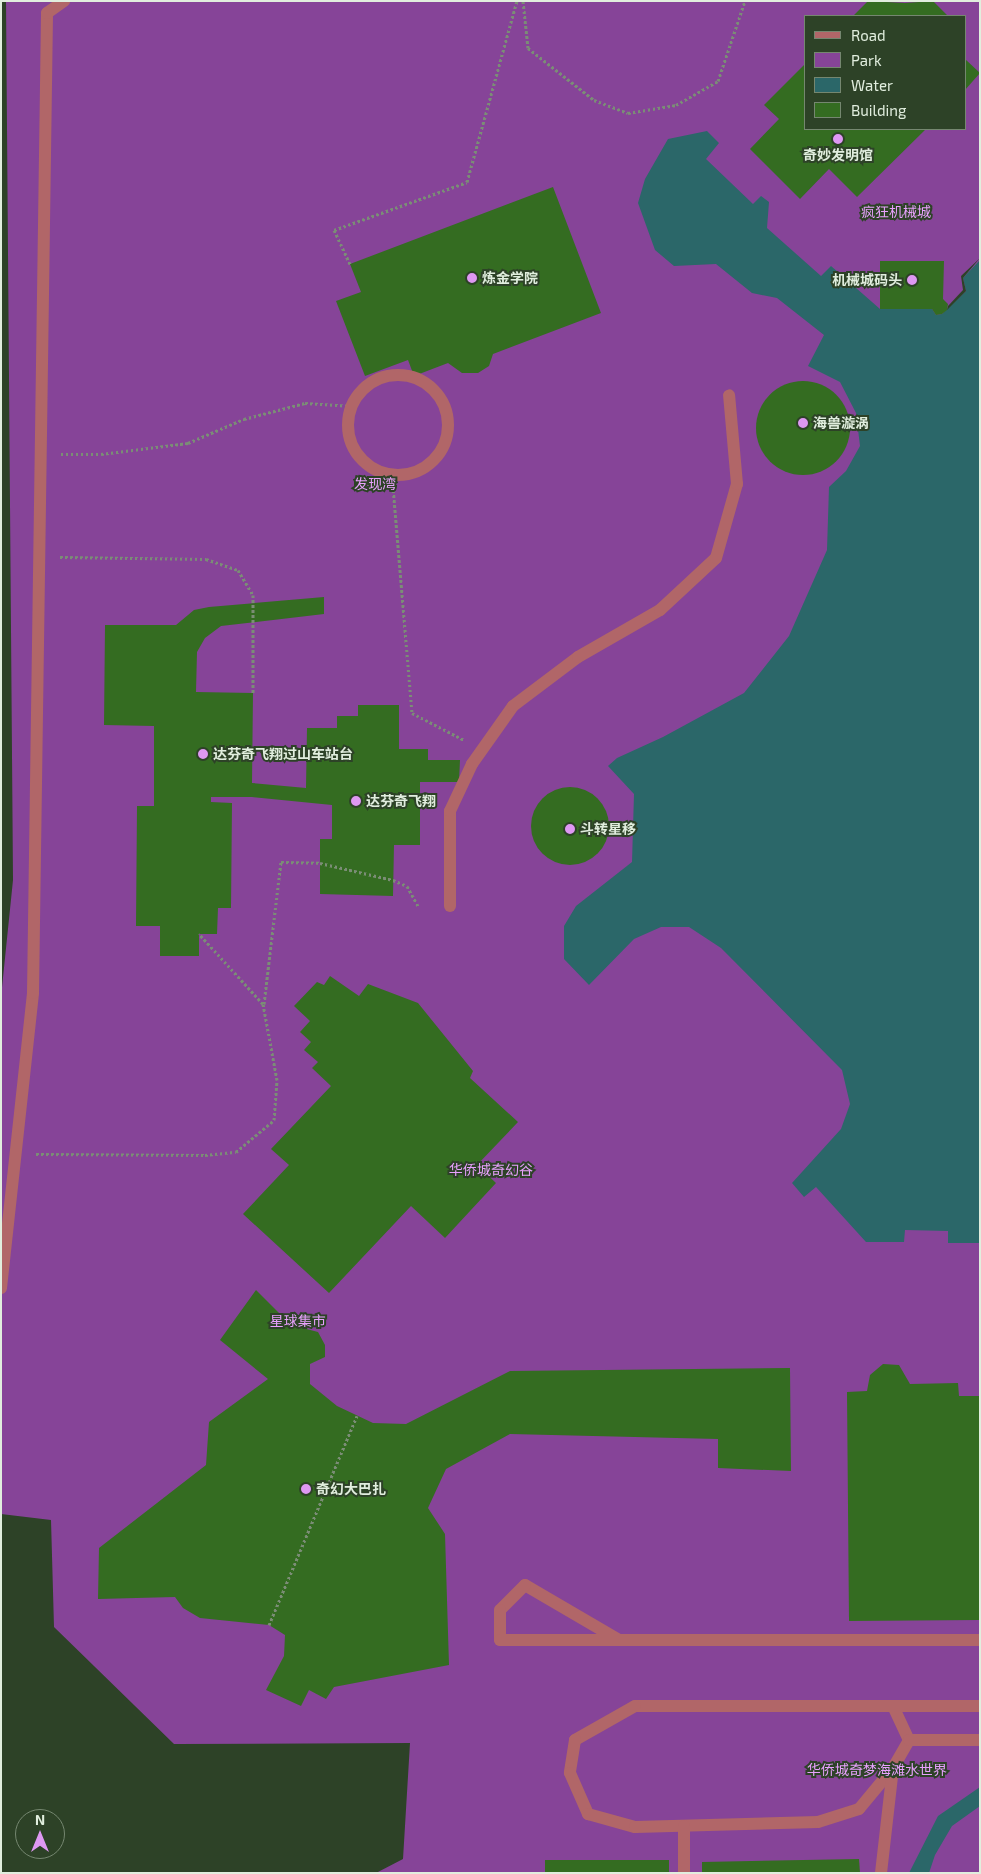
<!DOCTYPE html>
<html>
<head>
<meta charset="utf-8">
<style>
  body { margin:0 }
  #map { position:relative; width:981px; height:1874px; overflow:hidden; background:#2d4227; font-family:"Exo 2","Noto Sans SC",sans-serif }
  div>[style] { position:absolute }
  [style*='--x'] { left:calc(var(--x)*1px); top:calc(var(--y)*1px); width:calc(var(--w)*1px); rotate:calc(var(--a)*1deg) }
  .green>* { inset:0; background:#864498 }
  .water>* { inset:0; background:#2b6769 }
  .pier>* { inset:0; background:#2d4227 }
  .building>* { inset:0; background:#346c21; transform-origin:0 0 }
  .round { border-radius:50% }
  .path>* { height:3px; margin-top:-1.5px; transform-origin:0; background:repeating-linear-gradient(90deg,#7b8d76 0 2.5px,transparent 0 5px) }
  .minor>* { height:12px; margin:-6px; padding:0 6px; transform-origin:6px; border-radius:6px; background:#b16668 }
  .minor>.ring { margin:-6px; padding:0; box-sizing:content-box; background:none; border:12px solid #b16668; border-radius:50% }
  .dots>* { width:14px; height:14px; translate:-50% -50%; box-sizing:border-box; border:2px solid #2d4227; border-radius:50% }
  span { translate:-50% -50%; white-space:nowrap; text-align:center; line-height:1.15; -webkit-text-stroke:4px #2d4227; paint-order:stroke }
  .poi-label { font-size:14px; color:#e1eede; font-weight:700 }
  .left { translate:0 -50%; text-align:left }
  .right { translate:-100% -50%; text-align:right }
  .park-label { font-size:14px; color:#e8a1fd }
  .frame { position:absolute; inset:0; border:2px solid #e1eede; pointer-events:none }
  .legend { position:absolute; left:804px; top:15px; width:162px; height:115px; box-sizing:border-box; background:#2d4227; border:1px solid #758770; margin:0; padding:6px 9px; list-style:none; font-size:15px; color:#e1eede }
  .legend li { display:flex; align-items:center; gap:10px; height:25px }
  .legend b { width:25px; border:1px solid #758770 }
  .north { position:absolute; left:15px; top:1809px; width:50px; height:50px; box-sizing:border-box; background:#2d4227; border:1px solid #758770; border-radius:50%; rotate:0deg; font-size:14px; font-weight:700; line-height:20px; text-align:center; color:#e1eede }
  .north::after { content:''; display:block; margin:auto; width:18px; height:22px; background:#de98f2; clip-path:polygon(50% 0,100% 100%,50% 72%,0 100%) }
</style>
</head>
<body>
<div id="map">
  <div class="green">
    <div style="clip-path:polygon(evenodd,6px 1px,980px 1px,980px 1873px,376px 1873px,403px 1859px,410px 1743px,174px 1744px,54px 1627px,51px 1520px,1px 1514px,1px 997px,13px 880px,6px 1px,805px 16px,965px 16px,965px 129px,805px 129px,805px 16px)"></div>
  </div>
  <div class="water">
    <div style="clip-path:polygon(707px 131px,719px 143px,706px 159px,753px 204px,761px 196px,769px 202px,767px 228px,821px 276px,831px 266px,880px 309px,932px 309px,936px 315px,942px 314px,966px 291px,963px 278px,980px 260px,980px 1243px,948px 1243px,948px 1231px,905px 1230px,904px 1242px,866px 1242px,816px 1187px,804px 1197px,792px 1183px,841px 1129px,850px 1104px,842px 1070px,721px 948px,689px 927px,661px 927px,634px 939px,589px 985px,564px 959px,564px 926px,576px 906px,632px 862px,634px 794px,608px 766px,617px 758px,663px 737px,744px 693px,789px 636px,827px 550px,829px 487px,846px 471px,860px 446px,856px 413px,840px 382px,808px 366px,824px 335px,777px 298px,752px 293px,716px 264px,674px 266px,655px 250px,638px 203px,645px 179px,668px 139px)"></div>
    <div style="clip-path:polygon(980px 1787px,980px 1806px,952px 1826px,935px 1855px,929px 1873px,909px 1873px,938px 1816px)"></div>
  </div>
  <div class="pier">
    <div style="clip-path:polygon(980px 258px,963px 278px,966px 291px,947px 310px,948px 306px,963px 290px,961px 276px)"></div>
  </div>
  <div class="building">
    <div style="clip-path:polygon(868px 1px,905px 3px,933px 1px,948px 16px,853px 16px)"></div>
    <div style="clip-path:polygon(965px 59px,980px 73px,965px 90px)"></div>
    <div style="clip-path:polygon(805px 64px,805px 129px,926px 129px,857px 197px,829px 169px,800px 199px,750px 149px,779px 119px,764px 105px)"></div>
    <div style="clip-path:polygon(553px 187px,601px 313px,493px 354px,489px 366px,478px 373px,462px 373px,448px 363px,414px 376px,408px 360px,365px 376px,336px 301px,361px 292px,350px 264px)"></div>
    <div style="clip-path:polygon(880px 261px,944px 261px,943px 299px,948px 304px,947px 310px,942px 314px,936px 315px,932px 309px,880px 309px)"></div>
    <div class="round" style="left:756px;top:381px;width:94px;height:94px"></div>
    <div style="clip-path:polygon(324px 597px,324px 614px,221px 626px,205px 638px,197px 652px,196px 692px,253px 693px,252px 783px,306px 788px,307px 728px,337px 728px,337px 716px,358px 716px,358px 705px,399px 705px,399px 749px,428px 749px,428px 760px,460px 760px,459px 782px,420px 782px,420px 845px,394px 845px,393px 896px,320px 894px,320px 839px,332px 839px,332px 805px,252px 797px,211px 797px,211px 802px,232px 803px,231px 908px,218px 908px,217px 934px,199px 934px,199px 956px,160px 956px,160px 926px,136px 926px,137px 806px,154px 806px,154px 726px,104px 725px,105px 625px,176px 625px,194px 610px,209px 607px)"></div>
    <div class="round" style="left:531px;top:787px;width:78px;height:78px"></div>
    <div style="clip-path:polygon(330px 976px,359px 996px,368px 984px,418px 1003px,473px 1071px,470px 1078px,518px 1122px,477px 1165px,496px 1183px,445px 1238px,411px 1206px,329px 1293px,243px 1214px,289px 1165px,271px 1149px,331px 1086px,312px 1068px,318px 1062px,304px 1050px,311px 1042px,300px 1032px,310px 1021px,294px 1006px,317px 982px,324px 985px)"></div>
    <div style="clip-path:polygon(256px 1290px,291px 1325px,318px 1332px,325px 1345px,325px 1357px,310px 1364px,310px 1384px,337px 1406px,373px 1423px,406px 1424px,510px 1371px,790px 1368px,791px 1471px,718px 1468px,718px 1439px,510px 1434px,446px 1469px,428px 1508px,445px 1534px,449px 1665px,334px 1687px,326px 1699px,309px 1690px,301px 1706px,266px 1690px,284px 1656px,285px 1635px,269px 1625px,200px 1618px,183px 1608px,175px 1597px,98px 1599px,99px 1548px,206px 1465px,209px 1422px,268px 1379px,220px 1340px)"></div>
    <div style="clip-path:polygon(883px 1364px,899px 1365px,910px 1384px,958px 1383px,959px 1396px,980px 1396px,980px 1620px,849px 1621px,847px 1392px,867px 1391px,870px 1375px)"></div>
    <div style="clip-path:polygon(859px 1859px,860px 1873px,702px 1873px,702px 1862px)"></div>
    <div style="left:545px;top:1860px;width:124px;height:13px"></div>
  </div>
  <div class="path">
    <div style="--x:523;--y:1;--w:47;--a:83.9"></div>
    <div style="--x:528;--y:48;--w:84;--a:38.2"></div>
    <div style="--x:594;--y:100;--w:36;--a:21"></div>
    <div style="--x:628;--y:113;--w:49;--a:-9.5"></div>
    <div style="--x:676;--y:105;--w:48;--a:-29.7"></div>
    <div style="--x:718;--y:81;--w:84;--a:-71.4"></div>
    <div style="--x:350;--y:264;--w:38;--a:-115"></div>
    <div style="--x:334;--y:230;--w:141;--a:-19.8"></div>
    <div style="--x:467;--y:182;--w:188;--a:-74.6"></div>
    <div style="--x:61;--y:454;--w:40;--a:0"></div>
    <div style="--x:101;--y:454;--w:88;--a:-7.2"></div>
    <div style="--x:188;--y:443;--w:61;--a:-23.2"></div>
    <div style="--x:244;--y:419;--w:63;--a:-14.7"></div>
    <div style="--x:305;--y:403;--w:47;--a:3.7"></div>
    <div style="--x:392;--y:475;--w:239;--a:85.2"></div>
    <div style="--x:412;--y:713;--w:59;--a:27.4"></div>
    <div style="--x:60;--y:557;--w:146;--a:0.8"></div>
    <div style="--x:206;--y:559;--w:34;--a:19"></div>
    <div style="--x:238;--y:570;--w:29;--a:59"></div>
    <div style="--x:253;--y:595;--w:98;--a:90"></div>
    <div style="--x:264;--y:1004;--w:143;--a:-83.2"></div>
    <div style="--x:281;--y:862;--w:39;--a:1"></div>
    <div style="--x:320;--y:863;--w:75;--a:13.1"></div>
    <div style="--x:393;--y:880;--w:15;--a:23"></div>
    <div style="--x:407;--y:886;--w:23;--a:61"></div>
    <div style="--x:36;--y:1154;--w:169;--a:0.3"></div>
    <div style="--x:205;--y:1155;--w:31;--a:-6"></div>
    <div style="--x:236;--y:1152;--w:50;--a:-40.1"></div>
    <div style="--x:274;--y:1120;--w:40;--a:-85.7"></div>
    <div style="--x:277;--y:1080;--w:77;--a:-100.4"></div>
    <div style="--x:263;--y:1004;--w:95;--a:-132.4"></div>
    <div style="--x:269;--y:1625;--w:227;--a:-67.2"></div>
  </div>
  <div class="minor">
    <div class="ring" style="left:348px;top:375px;width:88px;height:88px"></div>
    <div style="--x:450;--y:906;--w:95;--a:-90"></div>
    <div style="--x:450;--y:811;--w:52;--a:-64.9"></div>
    <div style="--x:472;--y:764;--w:71;--a:-54.7"></div>
    <div style="--x:513;--y:706;--w:81;--a:-37"></div>
    <div style="--x:578;--y:657;--w:95;--a:-29.8"></div>
    <div style="--x:660;--y:610;--w:76;--a:-42.9"></div>
    <div style="--x:716;--y:558;--w:77;--a:-74.2"></div>
    <div style="--x:737;--y:484;--w:89;--a:-95.1"></div>
    <div style="--x:1;--y:1288;--w:297;--a:-83.8"></div>
    <div style="--x:33;--y:993;--w:980;--a:-89.18"></div>
    <div style="--x:47;--y:13;--w:21;--a:-35"></div>
    <div style="--x:619;--y:1640;--w:109;--a:-149.7"></div>
    <div style="--x:525;--y:1585;--w:35;--a:135"></div>
    <div style="--x:500;--y:1610;--w:30;--a:90"></div>
    <div style="--x:500;--y:1640;--w:480;--a:0"></div>
    <div style="--x:893;--y:1706;--w:38;--a:65"></div>
    <div style="--x:980;--y:1706;--w:345;--a:180"></div>
    <div style="--x:635;--y:1706;--w:69;--a:150.5"></div>
    <div style="--x:575;--y:1740;--w:33;--a:99"></div>
    <div style="--x:570;--y:1773;--w:45;--a:66.3"></div>
    <div style="--x:588;--y:1814;--w:49;--a:15.5"></div>
    <div style="--x:635;--y:1827;--w:183;--a:-1.6"></div>
    <div style="--x:818;--y:1822;--w:43;--a:-17.6"></div>
    <div style="--x:859;--y:1809;--w:53;--a:-50.3"></div>
    <div style="--x:893;--y:1768;--w:32;--a:-60"></div>
    <div style="--x:909;--y:1740;--w:71;--a:0"></div>
    <div style="--x:684;--y:1826;--w:47;--a:90"></div>
    <div style="--x:881;--y:1873;--w:106;--a:-83.5"></div>
  </div>
  <div class="dots">
    <div style="left:838px;top:139px;background:#de98f2"></div>
    <div style="left:472px;top:278px;background:#de98f2"></div>
    <div style="left:912px;top:280px;background:#de98f2"></div>
    <div style="left:803px;top:423px;background:#de98f2"></div>
    <div style="left:203px;top:754px;background:#de98f2"></div>
    <div style="left:356px;top:801px;background:#de98f2"></div>
    <div style="left:570px;top:829px;background:#de98f2"></div>
    <div style="left:306px;top:1489px;background:#de98f2"></div>
  </div>
  <div class="poi-label">
    <span style="left:838px;top:155px">奇妙发明馆</span>
    <span class="left" style="left:482px;top:278px">炼金学院</span>
    <span class="right" style="left:902px;top:280px">机械城码头</span>
    <span class="left" style="left:813px;top:423px">海兽漩涡</span>
    <span class="left" style="left:213px;top:754px">达芬奇飞翔过山车站台</span>
    <span class="left" style="left:366px;top:801px">达芬奇飞翔</span>
    <span class="left" style="left:580px;top:829px">斗转星移</span>
    <span class="left" style="left:316px;top:1489px">奇幻大巴扎</span>
  </div>
  <div class="park-label">
    <span style="left:896px;top:212px">疯狂机械城</span>
    <span style="left:375px;top:484px">发现湾</span>
    <span style="left:491px;top:1170px">华侨城奇幻谷</span>
    <span style="left:298px;top:1321px">星球集市</span>
    <span style="left:877px;top:1770px">华侨城奇梦海滩水世界</span>
  </div>
  <div class="frame"></div>
  <ul class="legend">
  <li><b style="height:6px;background:#b16668"></b>Road</li>
  <li><b style="height:14px;background:#864498"></b>Park</li>
  <li><b style="height:14px;background:#2b6769"></b>Water</li>
  <li><b style="height:14px;background:#346c21"></b>Building</li>
  </ul>
  <div class="north">N</div>
</div>
</body>
</html>
